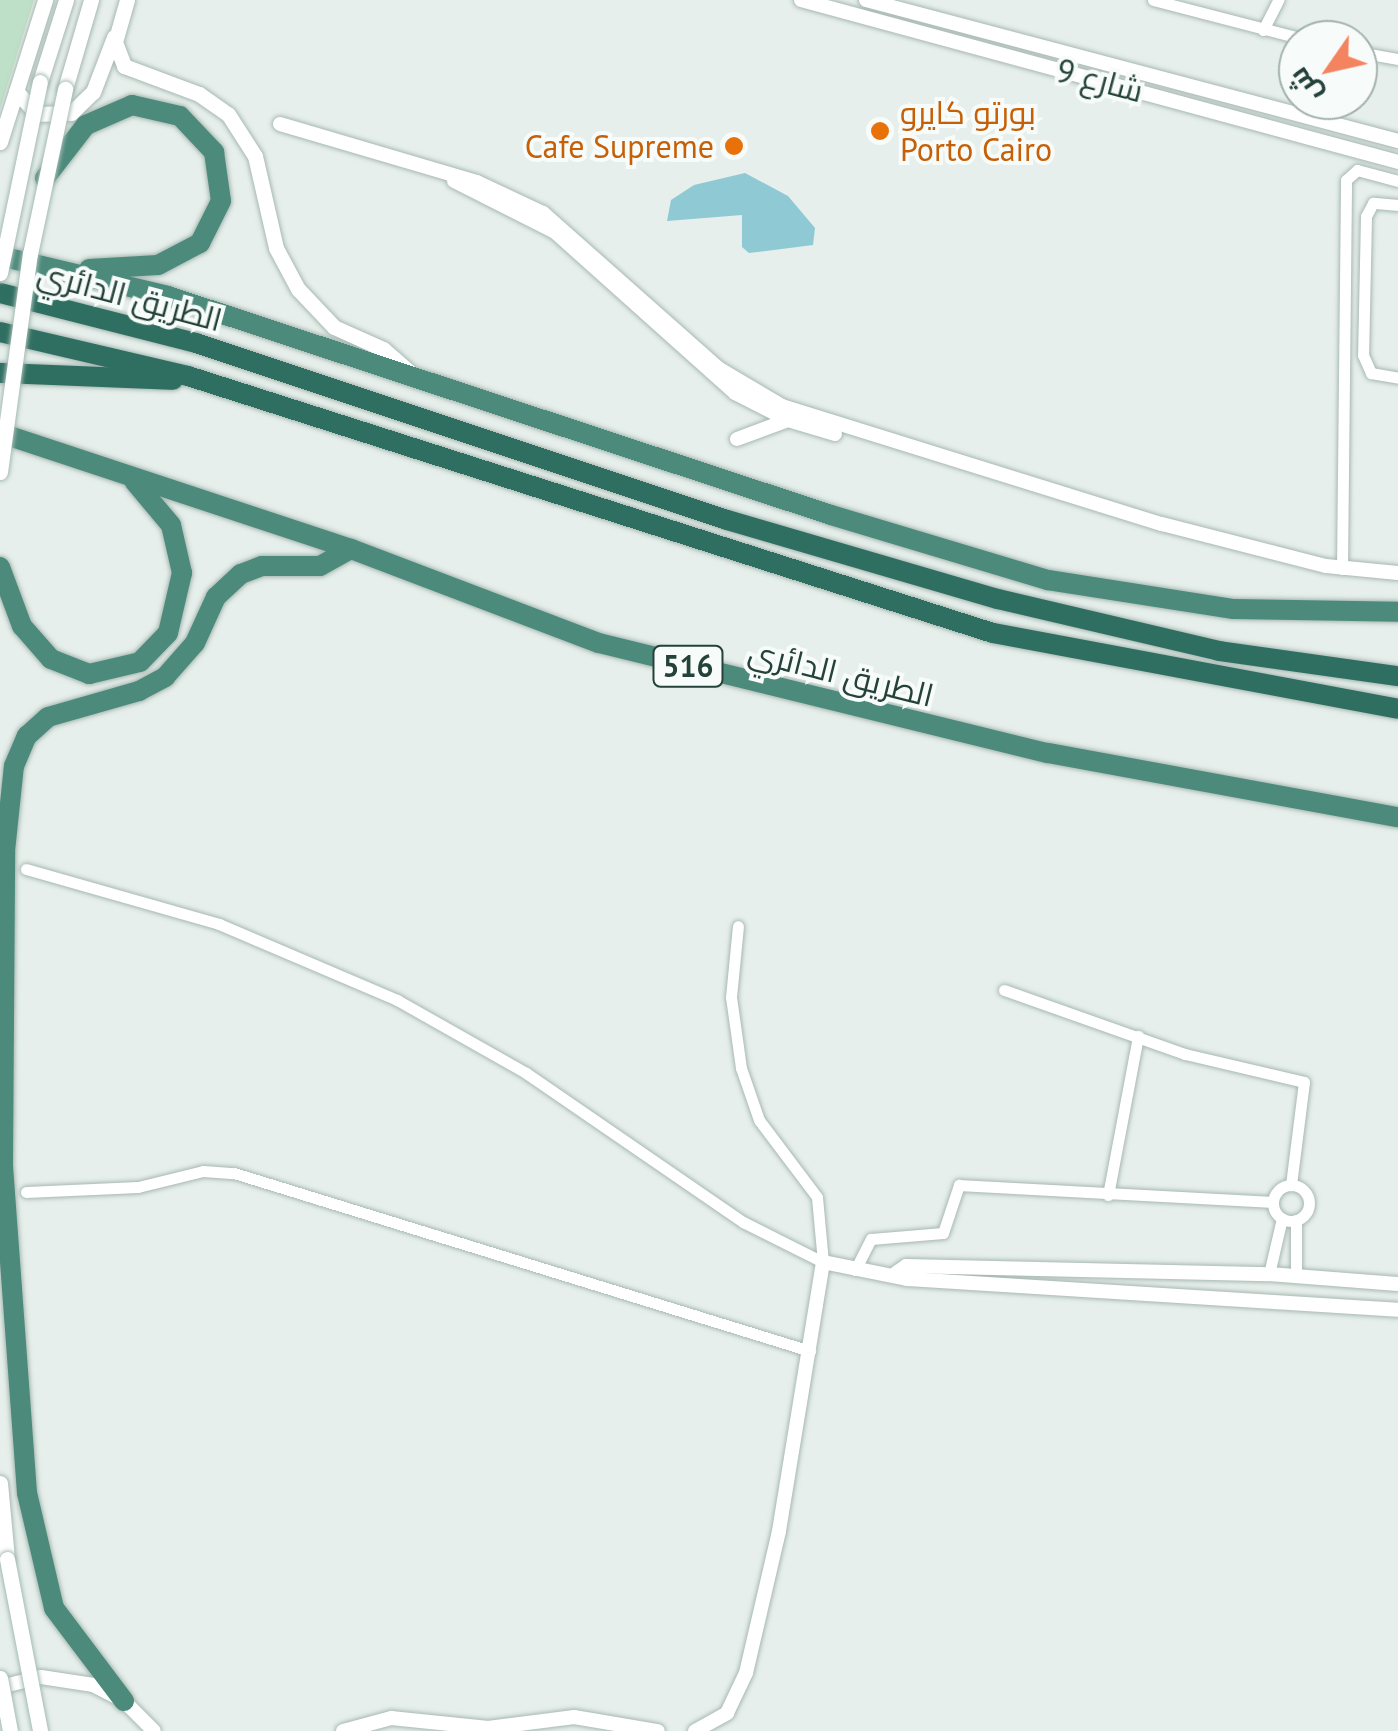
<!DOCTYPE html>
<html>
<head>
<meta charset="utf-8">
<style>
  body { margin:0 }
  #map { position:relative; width:1398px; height:1731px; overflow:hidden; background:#e6efeb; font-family:"PT Sans",Cairo,sans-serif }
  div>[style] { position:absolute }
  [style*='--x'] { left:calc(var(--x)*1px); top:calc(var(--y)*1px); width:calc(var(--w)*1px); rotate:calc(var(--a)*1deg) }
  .green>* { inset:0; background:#bfe0c8 }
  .water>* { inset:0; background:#8ec9d4 }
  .roads { filter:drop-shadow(0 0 2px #a8b8b2) drop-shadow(0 0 2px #a8b8b2) }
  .minor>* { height:11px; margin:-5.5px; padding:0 5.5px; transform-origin:5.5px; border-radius:5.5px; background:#fff }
  .minor>.ring { margin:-5.5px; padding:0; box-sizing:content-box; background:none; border:11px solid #fff; border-radius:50% }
  .tertiary>* { height:14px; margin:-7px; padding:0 7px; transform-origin:7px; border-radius:7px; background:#fff }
  .secondary>* { height:15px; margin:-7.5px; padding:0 7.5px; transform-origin:7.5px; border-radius:7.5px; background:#fff }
  .trunk>* { height:20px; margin:-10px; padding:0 10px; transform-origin:10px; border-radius:10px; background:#4c8a7c }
  .motorway>* { height:20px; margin:-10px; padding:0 10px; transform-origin:10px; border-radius:10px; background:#2f6f62 }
  .bridges { filter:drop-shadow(0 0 2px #a4bbb3) drop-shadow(0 0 2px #a4bbb3) }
  .secondary-bridge>* { height:15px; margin:-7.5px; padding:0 7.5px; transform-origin:7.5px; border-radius:7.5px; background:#fff }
  .dots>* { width:28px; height:28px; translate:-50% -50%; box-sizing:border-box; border:5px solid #f7fbf9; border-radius:50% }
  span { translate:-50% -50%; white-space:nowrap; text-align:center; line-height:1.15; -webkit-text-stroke:8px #f7fbf9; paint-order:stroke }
  .shield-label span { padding:2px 8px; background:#f7fbf9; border:2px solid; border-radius:8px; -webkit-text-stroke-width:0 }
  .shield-label { font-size:30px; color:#24423a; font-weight:700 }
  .street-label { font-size:32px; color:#24423a }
  .food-label { font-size:32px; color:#c56008 }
  .left { translate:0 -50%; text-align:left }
  .right { translate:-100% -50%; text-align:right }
  .north { position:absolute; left:1278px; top:20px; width:100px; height:100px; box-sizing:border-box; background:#f7fbf9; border:2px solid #a3b1ad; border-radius:50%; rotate:236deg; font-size:28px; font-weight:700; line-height:40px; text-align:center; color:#24423a }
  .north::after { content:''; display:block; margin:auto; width:35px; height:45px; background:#f4845f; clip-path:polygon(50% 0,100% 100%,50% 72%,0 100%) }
</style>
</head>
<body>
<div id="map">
  <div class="green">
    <div style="clip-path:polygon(0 0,34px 0,0 109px)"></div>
  </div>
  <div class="water">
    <div style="clip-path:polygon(745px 173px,788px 196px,815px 228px,813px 245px,749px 253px,742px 247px,742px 215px,667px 221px,671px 200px,694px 185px)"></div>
  </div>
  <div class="roads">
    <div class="minor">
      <div style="--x:1153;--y:0;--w:160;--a:14.5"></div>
      <div style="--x:1263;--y:30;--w:34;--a:-63"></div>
      <div style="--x:1358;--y:52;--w:41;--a:9.9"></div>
      <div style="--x:1398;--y:205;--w:25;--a:-175"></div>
      <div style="--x:1373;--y:203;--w:15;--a:118"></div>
      <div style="--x:1366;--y:216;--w:139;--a:91.2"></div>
      <div style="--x:1363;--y:355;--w:20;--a:66"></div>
      <div style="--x:1371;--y:373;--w:27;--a:10"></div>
      <div style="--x:1342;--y:569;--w:389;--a:-89.4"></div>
      <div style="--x:1346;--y:180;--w:15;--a:-42"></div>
      <div style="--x:1357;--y:170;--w:42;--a:15"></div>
      <div style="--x:26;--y:869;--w:201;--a:15.9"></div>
      <div style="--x:219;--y:924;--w:194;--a:23.1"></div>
      <div style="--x:397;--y:1000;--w:148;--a:29.5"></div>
      <div style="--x:526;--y:1073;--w:263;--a:34.5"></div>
      <div style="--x:743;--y:1222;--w:89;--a:26.6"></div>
      <div style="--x:823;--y:1262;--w:65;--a:-95.3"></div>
      <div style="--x:817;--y:1197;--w:96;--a:-127"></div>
      <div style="--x:759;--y:1120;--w:55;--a:-109.1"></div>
      <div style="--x:741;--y:1068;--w:72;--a:-98"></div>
      <div style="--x:731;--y:997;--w:71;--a:-84.4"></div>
      <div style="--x:1004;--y:990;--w:192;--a:19.5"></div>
      <div style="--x:1185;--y:1054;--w:122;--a:13.2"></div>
      <div style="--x:1304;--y:1082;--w:104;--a:97.2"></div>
      <div class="ring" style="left:1273px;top:1185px;width:25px;height:25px"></div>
      <div style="--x:26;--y:1192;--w:112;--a:-2.6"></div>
      <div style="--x:138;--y:1187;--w:67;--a:-13.8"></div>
      <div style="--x:203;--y:1171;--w:31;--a:4"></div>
      <div style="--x:234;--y:1173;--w:603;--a:17.17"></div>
      <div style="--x:1108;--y:1195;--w:162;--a:-79.3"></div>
      <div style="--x:855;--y:1270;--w:35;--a:-63"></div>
      <div style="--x:871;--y:1239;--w:72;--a:-4.8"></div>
      <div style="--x:943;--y:1233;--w:51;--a:-71.6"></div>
      <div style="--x:959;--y:1185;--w:314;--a:3.1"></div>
      <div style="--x:1269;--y:1274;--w:57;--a:-76.9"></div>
      <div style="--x:1296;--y:1277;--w:57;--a:-90"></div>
    </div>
    <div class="tertiary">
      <div style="--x:801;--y:0;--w:619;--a:15.18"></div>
      <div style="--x:866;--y:0;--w:550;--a:14.84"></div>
      <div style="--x:280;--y:124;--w:205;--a:16.4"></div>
      <div style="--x:477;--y:182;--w:73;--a:25.2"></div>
      <div style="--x:543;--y:213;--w:234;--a:41.5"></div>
      <div style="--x:718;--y:368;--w:74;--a:30.7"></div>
      <div style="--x:782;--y:406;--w:398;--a:17.3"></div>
      <div style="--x:1162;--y:524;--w:169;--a:14.4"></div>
      <div style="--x:1326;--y:566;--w:72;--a:5.6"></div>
      <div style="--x:454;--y:181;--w:113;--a:26.8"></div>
      <div style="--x:555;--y:232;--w:241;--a:41.8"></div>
      <div style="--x:735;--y:393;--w:59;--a:27"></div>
      <div style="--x:788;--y:420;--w:49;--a:16.6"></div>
      <div style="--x:737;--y:439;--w:54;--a:-20.4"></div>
      <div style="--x:896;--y:1273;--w:12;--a:-35"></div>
      <div style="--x:906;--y:1266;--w:363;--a:1.3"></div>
      <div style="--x:1269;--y:1274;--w:129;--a:4.4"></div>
      <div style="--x:0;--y:1687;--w:42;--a:-13.7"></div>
      <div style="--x:41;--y:1677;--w:53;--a:8.7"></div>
      <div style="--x:93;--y:1685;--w:35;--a:27"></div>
      <div style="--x:124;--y:1701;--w:42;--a:45"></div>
      <div style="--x:343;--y:1731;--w:50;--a:-15.2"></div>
      <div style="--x:391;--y:1718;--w:98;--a:5.9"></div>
      <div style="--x:488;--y:1728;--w:87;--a:-7.3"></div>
      <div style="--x:574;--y:1717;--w:85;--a:9.5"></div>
      <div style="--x:695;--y:1731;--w:37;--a:-29"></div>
      <div style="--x:727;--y:1713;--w:44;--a:-64.6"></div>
      <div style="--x:746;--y:1673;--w:146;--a:-76.9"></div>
      <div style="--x:779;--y:1531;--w:273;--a:-80.7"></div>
      <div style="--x:823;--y:1262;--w:86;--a:11.4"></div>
      <div style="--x:907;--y:1279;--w:492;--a:3.6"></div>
    </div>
    <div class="secondary">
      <div style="--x:127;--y:0;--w:44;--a:105.9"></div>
      <div style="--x:115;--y:42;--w:26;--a:69"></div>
      <div style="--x:124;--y:66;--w:80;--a:20.5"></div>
      <div style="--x:199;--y:94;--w:35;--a:35"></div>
      <div style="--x:228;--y:114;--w:50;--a:57.3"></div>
      <div style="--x:255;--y:156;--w:94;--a:77.1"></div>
      <div style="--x:276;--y:248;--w:47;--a:61.8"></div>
      <div style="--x:298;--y:289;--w:52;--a:46.5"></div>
      <div style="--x:334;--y:327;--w:54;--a:24.2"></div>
      <div style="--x:383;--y:349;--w:40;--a:41"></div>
      <div style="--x:40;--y:82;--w:86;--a:-72.4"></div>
      <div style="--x:65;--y:89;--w:93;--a:-73.7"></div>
      <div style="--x:16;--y:91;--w:31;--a:48"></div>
      <div style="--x:37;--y:114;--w:34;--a:-2"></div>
      <div style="--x:71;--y:113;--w:30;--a:-44"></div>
      <div style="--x:93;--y:92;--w:59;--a:-69.1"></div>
      <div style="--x:0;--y:142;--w:149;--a:-72.4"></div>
      <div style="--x:0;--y:1483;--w:76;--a:84.7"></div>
    </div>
    <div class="trunk">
      <div style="--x:45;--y:178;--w:67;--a:-52.3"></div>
      <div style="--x:86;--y:125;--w:50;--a:-23.5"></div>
      <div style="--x:132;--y:105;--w:49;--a:12.9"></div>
      <div style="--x:180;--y:116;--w:50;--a:46.6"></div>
      <div style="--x:214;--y:152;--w:49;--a:81.9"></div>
      <div style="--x:221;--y:201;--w:47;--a:116.6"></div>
      <div style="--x:200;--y:243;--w:47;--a:152.4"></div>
      <div style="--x:158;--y:265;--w:69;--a:176.7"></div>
      <div style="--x:0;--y:256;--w:173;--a:13.4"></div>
      <div style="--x:168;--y:296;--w:698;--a:18.28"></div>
      <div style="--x:831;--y:515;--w:227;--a:16.7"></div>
      <div style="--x:1048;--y:580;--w:188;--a:8.9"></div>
      <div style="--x:1234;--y:609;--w:164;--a:1"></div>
      <div style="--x:0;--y:433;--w:370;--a:18.3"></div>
      <div style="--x:351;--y:549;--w:265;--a:20.8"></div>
      <div style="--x:599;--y:643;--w:462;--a:13.8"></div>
      <div style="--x:1048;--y:753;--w:356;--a:10.4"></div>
      <div style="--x:0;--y:567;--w:63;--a:69.6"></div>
      <div style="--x:22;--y:626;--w:44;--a:48.7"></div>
      <div style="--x:51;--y:659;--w:41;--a:21.5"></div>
      <div style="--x:89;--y:674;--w:52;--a:-13.2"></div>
      <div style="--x:140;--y:662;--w:40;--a:-46"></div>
      <div style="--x:168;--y:633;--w:62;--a:-76.9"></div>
      <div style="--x:182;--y:573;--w:49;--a:-102.9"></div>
      <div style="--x:171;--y:525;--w:57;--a:-130.1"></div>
      <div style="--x:124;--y:1701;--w:116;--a:-127"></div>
      <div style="--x:54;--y:1608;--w:118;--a:-103.2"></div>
      <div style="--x:27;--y:1493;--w:331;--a:-94.2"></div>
      <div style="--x:3;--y:1163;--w:312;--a:-89.6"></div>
      <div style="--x:5;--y:851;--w:85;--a:-84"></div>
      <div style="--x:14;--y:766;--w:33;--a:-67"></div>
      <div style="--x:27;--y:736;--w:28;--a:-42"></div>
      <div style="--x:48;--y:717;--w:95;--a:-15.9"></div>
      <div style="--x:139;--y:691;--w:30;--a:-28"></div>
      <div style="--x:165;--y:677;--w:45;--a:-48.6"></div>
      <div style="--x:195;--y:643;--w:51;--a:-65.5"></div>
      <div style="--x:216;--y:597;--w:34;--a:-43"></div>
      <div style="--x:241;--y:574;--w:22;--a:-21"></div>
      <div style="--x:262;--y:566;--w:58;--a:0"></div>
      <div style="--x:320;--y:566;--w:35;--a:-29"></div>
    </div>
    <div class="motorway">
      <div style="--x:0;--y:293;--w:202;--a:14.3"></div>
      <div style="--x:196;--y:343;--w:560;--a:18.43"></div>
      <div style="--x:727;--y:520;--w:282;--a:16.3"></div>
      <div style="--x:998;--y:599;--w:227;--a:13.2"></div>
      <div style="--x:1219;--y:651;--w:181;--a:8"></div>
      <div style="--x:0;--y:332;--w:193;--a:13.2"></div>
      <div style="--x:188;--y:376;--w:845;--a:17.71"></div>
      <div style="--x:993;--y:633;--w:412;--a:10.6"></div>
      <div style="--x:0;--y:373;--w:173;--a:2.3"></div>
    </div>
  </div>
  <div class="bridges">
    <div class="secondary-bridge">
      <div style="--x:0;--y:273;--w:195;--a:-78.2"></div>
      <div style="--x:0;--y:472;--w:220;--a:-82.2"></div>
      <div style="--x:30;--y:254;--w:169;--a:-78"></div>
      <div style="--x:7;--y:1559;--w:175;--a:79.1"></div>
      <div style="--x:0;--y:1678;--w:54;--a:79.3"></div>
    </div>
  </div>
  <div class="dots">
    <div style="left:880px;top:131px;background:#e8710a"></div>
    <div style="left:734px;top:146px;background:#e8710a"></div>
  </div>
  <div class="shield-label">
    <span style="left:688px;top:666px">516</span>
  </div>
  <div class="street-label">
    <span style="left:1100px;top:80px;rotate:15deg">شارع 9</span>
    <span style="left:130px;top:296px;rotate:15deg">الطريق الدائري</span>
    <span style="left:841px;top:673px;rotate:14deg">الطريق الدائري</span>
  </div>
  <div class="food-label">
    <span class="left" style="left:900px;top:131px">بورتو كايرو<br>Porto Cairo</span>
    <span class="right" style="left:714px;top:146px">Cafe Supreme</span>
  </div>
  <div class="north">ش</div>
</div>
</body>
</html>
